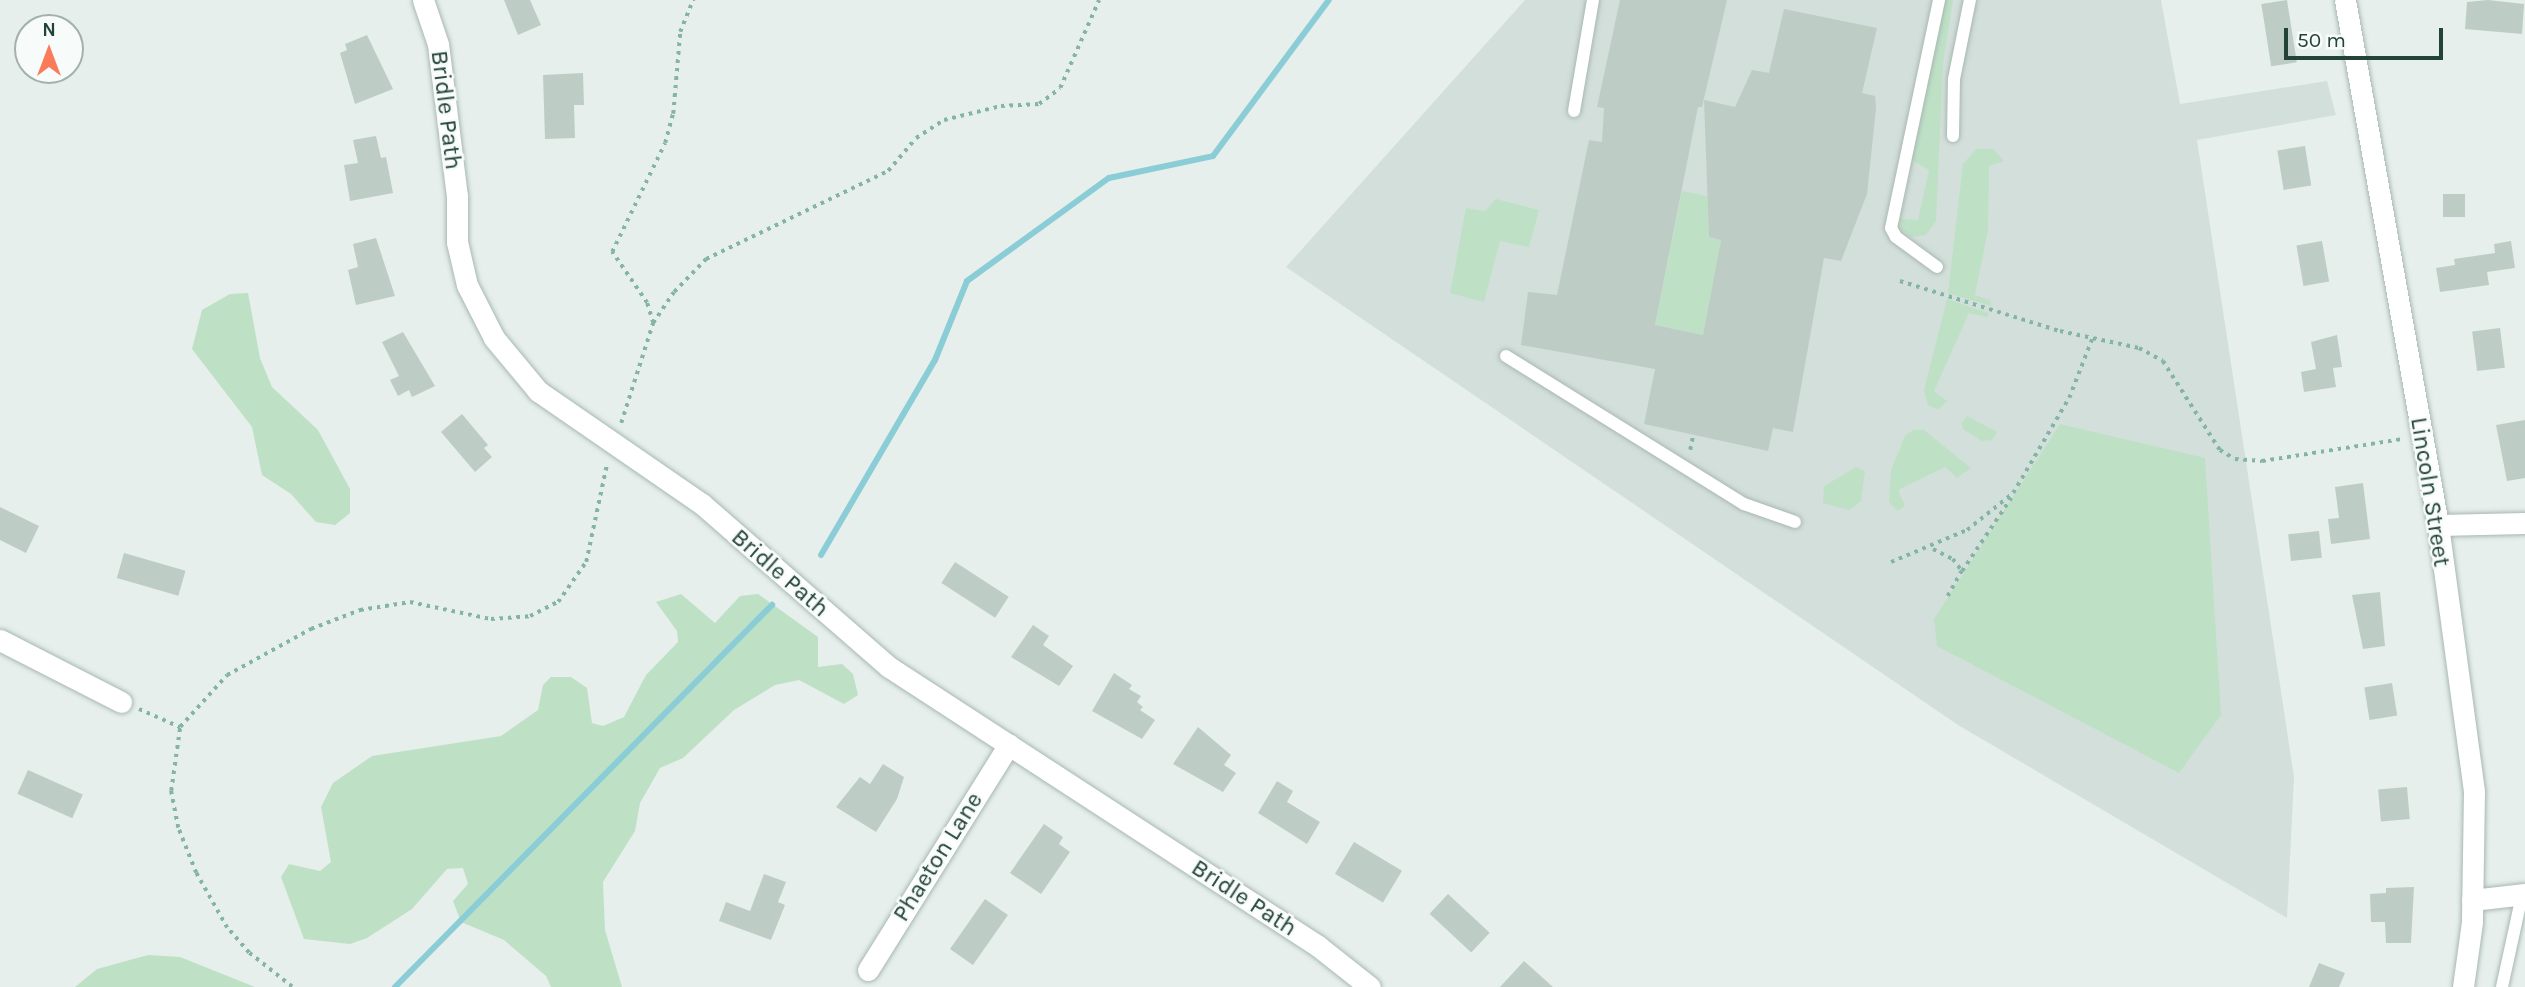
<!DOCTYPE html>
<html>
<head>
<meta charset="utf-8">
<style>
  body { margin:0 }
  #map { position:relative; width:2525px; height:987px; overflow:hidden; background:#e6efeb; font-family:Karla,sans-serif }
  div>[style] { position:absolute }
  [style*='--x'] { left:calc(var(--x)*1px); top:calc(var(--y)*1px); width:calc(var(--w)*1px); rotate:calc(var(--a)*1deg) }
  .built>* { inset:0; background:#d3dfda }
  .green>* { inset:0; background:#bee1c6 }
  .stream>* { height:6px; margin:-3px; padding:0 3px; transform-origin:3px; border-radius:3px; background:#8bcdd7 }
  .building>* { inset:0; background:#bdcdc6; transform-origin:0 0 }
  .path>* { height:3.5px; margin-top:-1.75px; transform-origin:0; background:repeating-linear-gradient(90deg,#84b5a4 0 3.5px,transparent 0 8.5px) }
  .roads { filter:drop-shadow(0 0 2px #a8b8b2) drop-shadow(0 0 2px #a8b8b2) }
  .lane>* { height:12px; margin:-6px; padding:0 6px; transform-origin:6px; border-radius:6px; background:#fff }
  .street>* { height:21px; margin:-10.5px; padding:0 10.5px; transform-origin:10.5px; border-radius:10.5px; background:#fff }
  .secondary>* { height:21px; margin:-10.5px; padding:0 10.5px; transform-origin:10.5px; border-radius:10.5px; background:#fff }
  span { translate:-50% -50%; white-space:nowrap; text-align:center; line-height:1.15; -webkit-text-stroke:5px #f7fbf9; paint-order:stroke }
  .street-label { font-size:24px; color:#234339 }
  .north { position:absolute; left:14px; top:14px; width:70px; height:70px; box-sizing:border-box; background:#f7fbf9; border:2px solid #a2b1ac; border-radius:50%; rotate:0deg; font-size:19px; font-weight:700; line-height:28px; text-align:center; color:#234339 }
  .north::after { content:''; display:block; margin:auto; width:24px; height:32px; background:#fa7b59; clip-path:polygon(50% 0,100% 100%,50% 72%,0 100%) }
  .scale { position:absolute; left:2284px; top:28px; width:159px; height:32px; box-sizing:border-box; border:4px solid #234339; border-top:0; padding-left:9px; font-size:21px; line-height:24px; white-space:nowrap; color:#234339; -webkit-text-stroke:5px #f7fbf9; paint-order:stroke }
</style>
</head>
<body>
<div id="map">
  <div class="built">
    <div style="clip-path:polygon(1525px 0,2161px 0,2180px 104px,2327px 81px,2336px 115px,2197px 140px,2294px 777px,2287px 918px,1958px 725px,1286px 267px)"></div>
  </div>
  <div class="green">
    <div style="clip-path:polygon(1945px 0,1953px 0,1943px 64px,1936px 221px,1926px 235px,1911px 237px,1901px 229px,1900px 219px,1918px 220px,1929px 170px,1912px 160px)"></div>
    <div style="clip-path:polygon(1976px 149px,1993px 149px,2004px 161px,1989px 166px,1988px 230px,1975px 295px,1990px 300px,1991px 306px,1948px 293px,1963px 164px)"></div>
    <div style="clip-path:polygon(1682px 191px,1708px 196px,1709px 237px,1721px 240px,1703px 335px,1655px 325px)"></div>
    <div style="clip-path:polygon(1496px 199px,1539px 210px,1529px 247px,1500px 241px,1484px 302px,1450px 293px,1466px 208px,1485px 211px)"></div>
    <div style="clip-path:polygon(248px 293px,260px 358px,272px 387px,318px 430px,350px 489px,350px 513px,335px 525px,316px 522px,291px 494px,262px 475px,252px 427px,192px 349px,202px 310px,230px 294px)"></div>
    <div style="clip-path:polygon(1947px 299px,1989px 313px,1987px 317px,1969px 313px,1934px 391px,1947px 401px,1938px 410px,1928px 405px,1924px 390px)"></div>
    <div style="clip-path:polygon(1967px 416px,1997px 432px,1992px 440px,1982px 441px,1964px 430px,1961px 424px)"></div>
    <div style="clip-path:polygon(2060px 424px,2205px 458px,2221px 715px,2179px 773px,1937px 646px,1934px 619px)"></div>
    <div style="clip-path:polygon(1913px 430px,1924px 430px,1971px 468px,1957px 478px,1945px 467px,1898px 490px,1905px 506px,1898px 511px,1889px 502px,1891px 470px,1905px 436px)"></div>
    <div style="clip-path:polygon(1856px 467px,1865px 471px,1861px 501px,1849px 510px,1823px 503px,1824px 486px)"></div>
    <div style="clip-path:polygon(681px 594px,715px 623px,740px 596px,758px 594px,818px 637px,818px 667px,842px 664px,853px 674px,858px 695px,844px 704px,799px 680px,775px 685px,734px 710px,683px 758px,660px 768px,640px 803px,635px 831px,603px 882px,605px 930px,622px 987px,551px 987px,546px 976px,504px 940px,461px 922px,453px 901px,468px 884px,463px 868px,447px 869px,412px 909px,367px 938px,350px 944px,304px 939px,281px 877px,289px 864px,320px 871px,331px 862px,321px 807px,333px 783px,372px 756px,501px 736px,538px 710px,543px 685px,551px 677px,571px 677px,587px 688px,592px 723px,603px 726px,624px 717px,646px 675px,678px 642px,677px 631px,656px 602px)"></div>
    <div style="clip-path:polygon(148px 955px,180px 957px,255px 987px,75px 987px,97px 969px)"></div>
  </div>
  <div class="stream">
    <div style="--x:821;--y:555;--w:226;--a:-59.7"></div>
    <div style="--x:935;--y:360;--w:85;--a:-67.9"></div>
    <div style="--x:967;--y:281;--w:175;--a:-36"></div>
    <div style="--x:1109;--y:178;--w:106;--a:-11.9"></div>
    <div style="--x:1213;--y:156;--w:194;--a:-53.4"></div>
    <div style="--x:395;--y:987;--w:537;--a:-45.38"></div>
  </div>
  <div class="building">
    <div style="clip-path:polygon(504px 0,530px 0,541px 25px,518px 35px)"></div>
    <div style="clip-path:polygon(1620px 0,1727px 0,1702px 107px,1698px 107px,1655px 325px,1703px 335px,1721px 240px,1709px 237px,1704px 100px,1735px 107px,1752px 70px,1769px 73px,1784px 9px,1877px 28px,1862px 93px,1875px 96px,1876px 108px,1867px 194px,1841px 261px,1824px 258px,1793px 432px,1773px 428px,1768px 451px,1644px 424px,1655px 369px,1521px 345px,1528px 292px,1557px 295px,1589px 140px,1602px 142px,1604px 108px,1597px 107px)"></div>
    <div style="left:2287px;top:0;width:63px;height:26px;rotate:81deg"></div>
    <div style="clip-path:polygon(2488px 0,2524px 4px,2522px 34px,2465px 29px,2467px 2px)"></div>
    <div style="clip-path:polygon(367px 35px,393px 89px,355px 104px,340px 53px,347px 50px,345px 44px)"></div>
    <div style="clip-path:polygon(583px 73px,584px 105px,574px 105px,575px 138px,545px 139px,543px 75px)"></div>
    <div style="clip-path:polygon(376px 136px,381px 158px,386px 157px,393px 193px,350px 201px,344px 165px,358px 163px,353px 140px)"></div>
    <div style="left:2305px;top:146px;width:40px;height:28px;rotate:81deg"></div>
    <div style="left:2465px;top:194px;width:23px;height:22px;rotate:90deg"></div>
    <div style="clip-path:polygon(376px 238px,395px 296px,356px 305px,348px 270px,358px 267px,353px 244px)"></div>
    <div style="left:2322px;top:241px;width:41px;height:26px;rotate:80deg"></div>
    <div style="clip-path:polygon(2511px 241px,2515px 268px,2487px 272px,2489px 285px,2440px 292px,2436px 268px,2455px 265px,2454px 259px,2495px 253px,2494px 244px)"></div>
    <div style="left:2500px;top:328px;width:40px;height:28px;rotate:83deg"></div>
    <div style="clip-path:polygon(403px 332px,435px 386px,412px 397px,409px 390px,398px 396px,390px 380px,399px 376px,382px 342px)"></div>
    <div style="clip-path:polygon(2337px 335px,2342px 367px,2333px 368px,2336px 387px,2304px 392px,2301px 372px,2316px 369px,2311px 342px)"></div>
    <div style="clip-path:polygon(462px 414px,488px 445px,484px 448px,492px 457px,475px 472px,441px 432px)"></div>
    <div style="clip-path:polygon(2525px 420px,2525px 478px,2507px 481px,2496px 425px)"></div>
    <div style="clip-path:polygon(2363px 483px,2370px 539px,2331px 544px,2328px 519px,2339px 518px,2335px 487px)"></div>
    <div style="clip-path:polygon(0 507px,39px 526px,26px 553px,0 540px)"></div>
    <div style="left:2319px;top:531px;width:27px;height:31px;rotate:84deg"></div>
    <div style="left:124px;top:553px;width:64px;height:26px;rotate:16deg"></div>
    <div style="left:955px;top:562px;width:64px;height:25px;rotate:33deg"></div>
    <div style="clip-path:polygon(2380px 592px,2385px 646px,2363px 649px,2352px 595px)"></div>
    <div style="clip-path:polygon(1033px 625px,1049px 636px,1043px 645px,1073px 666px,1059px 686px,1011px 657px)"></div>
    <div style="clip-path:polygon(1114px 673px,1132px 685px,1129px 689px,1141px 696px,1137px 702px,1143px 707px,1140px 710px,1155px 720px,1142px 739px,1092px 711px)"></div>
    <div style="left:2392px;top:683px;width:33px;height:28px;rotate:81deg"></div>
    <div style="clip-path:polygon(1198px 727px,1231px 755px,1224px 765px,1236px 773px,1223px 792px,1173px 764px)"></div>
    <div style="clip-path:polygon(883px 764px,904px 777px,897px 799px,876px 832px,836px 807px,860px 777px,870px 784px)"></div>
    <div style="left:28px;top:770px;width:60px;height:26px;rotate:24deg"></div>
    <div style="clip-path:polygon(1277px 781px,1293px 791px,1287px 802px,1320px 822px,1307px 844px,1258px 813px)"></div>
    <div style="left:2407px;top:787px;width:32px;height:29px;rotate:85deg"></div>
    <div style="clip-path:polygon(1044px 824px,1063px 837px,1059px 844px,1070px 852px,1041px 894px,1010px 873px)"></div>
    <div style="left:1354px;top:842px;width:56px;height:37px;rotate:31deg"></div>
    <div style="clip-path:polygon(764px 874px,786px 882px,778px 902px,785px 905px,771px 940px,719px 921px,726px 902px,750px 911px)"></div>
    <div style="clip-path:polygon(2414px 887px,2411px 943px,2386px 943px,2385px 922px,2371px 922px,2370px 894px,2386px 893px,2386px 888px)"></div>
    <div style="left:1448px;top:894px;width:57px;height:27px;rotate:43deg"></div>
    <div style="left:985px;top:899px;width:28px;height:61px;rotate:35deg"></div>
    <div style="clip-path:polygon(1524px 961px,1553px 987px,1500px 987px)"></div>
    <div style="clip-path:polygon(2319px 963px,2345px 973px,2339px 987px,2309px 987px)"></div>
  </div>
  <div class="path">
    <div style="--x:1900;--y:281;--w:168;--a:17.4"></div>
    <div style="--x:2060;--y:331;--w:81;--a:12.1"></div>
    <div style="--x:2139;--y:348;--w:27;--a:28"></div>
    <div style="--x:2163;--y:361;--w:106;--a:57.4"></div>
    <div style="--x:2220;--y:450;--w:17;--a:31"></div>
    <div style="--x:2235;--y:459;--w:27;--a:4"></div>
    <div style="--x:2262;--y:461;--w:143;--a:-8.9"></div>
    <div style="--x:653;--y:323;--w:37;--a:-56"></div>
    <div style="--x:674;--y:292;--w:46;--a:-45.9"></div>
    <div style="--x:706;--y:259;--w:202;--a:-25.8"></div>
    <div style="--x:888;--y:171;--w:43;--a:-49.7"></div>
    <div style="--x:916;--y:138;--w:33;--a:-33"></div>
    <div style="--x:944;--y:120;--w:59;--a:-13.8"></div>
    <div style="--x:1001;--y:106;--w:38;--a:-3"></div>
    <div style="--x:1039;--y:104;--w:26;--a:-37"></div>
    <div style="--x:1060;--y:88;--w:96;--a:-66.1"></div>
    <div style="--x:621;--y:423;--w:105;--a:-72.3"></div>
    <div style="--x:653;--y:323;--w:21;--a:-107"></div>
    <div style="--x:647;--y:303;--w:62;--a:-124.5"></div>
    <div style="--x:612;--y:252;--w:121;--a:-64.1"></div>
    <div style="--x:665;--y:143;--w:30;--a:-75"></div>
    <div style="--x:673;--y:114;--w:82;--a:-85.1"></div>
    <div style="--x:680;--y:32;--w:35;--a:-68"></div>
    <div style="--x:1690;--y:450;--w:15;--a:-79"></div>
    <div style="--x:1933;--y:549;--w:22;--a:27"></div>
    <div style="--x:1953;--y:559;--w:15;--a:53"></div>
    <div style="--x:1962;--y:571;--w:29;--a:119"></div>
    <div style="--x:1891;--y:562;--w:82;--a:-22.8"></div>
    <div style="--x:1967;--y:530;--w:59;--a:-38.8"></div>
    <div style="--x:2013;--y:493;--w:110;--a:-59.5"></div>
    <div style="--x:2069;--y:398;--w:63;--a:-68.7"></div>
    <div style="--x:1962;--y:571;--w:88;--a:-56.1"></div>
    <div style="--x:139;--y:709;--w:45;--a:23.7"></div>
    <div style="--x:292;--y:987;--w:55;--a:-141.7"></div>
    <div style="--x:249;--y:953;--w:33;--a:-131"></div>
    <div style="--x:227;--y:928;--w:63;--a:-119.4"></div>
    <div style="--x:196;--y:873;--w:48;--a:-111.8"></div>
    <div style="--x:178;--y:828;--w:38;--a:-101"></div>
    <div style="--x:171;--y:791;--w:65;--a:-82"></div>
    <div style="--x:180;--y:727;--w:70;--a:-47.9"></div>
    <div style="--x:227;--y:675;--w:96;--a:-28.7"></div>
    <div style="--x:311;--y:629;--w:53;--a:-21.2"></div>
    <div style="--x:360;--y:610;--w:51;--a:-9.1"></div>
    <div style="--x:410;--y:602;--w:83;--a:11.9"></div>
    <div style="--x:491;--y:619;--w:39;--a:-4"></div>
    <div style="--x:530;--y:616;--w:31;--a:-27"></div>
    <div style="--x:558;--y:602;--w:49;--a:-55"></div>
    <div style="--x:586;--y:562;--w:101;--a:-78"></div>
  </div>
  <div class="roads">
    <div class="lane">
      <div style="--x:1574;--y:111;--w:113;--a:-80.3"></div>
      <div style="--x:1953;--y:136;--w:57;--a:-89"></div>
      <div style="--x:1954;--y:79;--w:81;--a:-78.6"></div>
      <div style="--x:1937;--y:267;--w:51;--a:-143.8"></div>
      <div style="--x:1896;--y:237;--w:10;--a:-119"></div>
      <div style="--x:1891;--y:228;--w:233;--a:-78.1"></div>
      <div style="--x:1506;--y:356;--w:280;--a:31.9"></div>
      <div style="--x:1744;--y:504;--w:54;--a:19.4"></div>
      <div style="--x:2502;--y:987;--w:94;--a:-77.7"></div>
    </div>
    <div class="street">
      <div style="--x:423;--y:0;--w:46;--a:71.2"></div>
      <div style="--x:438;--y:44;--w:153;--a:82.9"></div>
      <div style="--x:457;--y:196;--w:46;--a:90"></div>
      <div style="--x:457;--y:242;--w:44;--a:76.9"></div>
      <div style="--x:467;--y:285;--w:59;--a:63"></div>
      <div style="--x:494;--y:338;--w:69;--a:50.3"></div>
      <div style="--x:538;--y:391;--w:199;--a:34.6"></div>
      <div style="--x:702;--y:504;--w:248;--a:41.1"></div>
      <div style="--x:889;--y:667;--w:512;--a:33.04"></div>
      <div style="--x:1318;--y:946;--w:66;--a:38.3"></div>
      <div style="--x:2438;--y:525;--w:87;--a:-1.3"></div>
      <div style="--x:0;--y:640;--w:136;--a:27.1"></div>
      <div style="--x:2472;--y:900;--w:53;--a:-6.5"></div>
      <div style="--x:868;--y:970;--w:266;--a:-58"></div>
    </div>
    <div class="secondary">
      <div style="--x:2345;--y:0;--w:533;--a:79.95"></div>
      <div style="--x:2438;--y:525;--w:268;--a:82.3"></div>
      <div style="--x:2474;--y:791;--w:131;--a:90.9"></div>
      <div style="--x:2472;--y:922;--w:66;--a:97.9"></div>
    </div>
  </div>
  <div class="street-label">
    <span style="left:446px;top:110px;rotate:83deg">Bridle Path</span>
    <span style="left:2430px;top:492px;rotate:81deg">Lincoln Street</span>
    <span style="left:780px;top:573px;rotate:41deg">Bridle Path</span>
    <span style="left:938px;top:857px;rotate:-58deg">Phaeton Lane</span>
    <span style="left:1244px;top:898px;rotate:33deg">Bridle Path</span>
  </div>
  <div class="north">N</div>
  <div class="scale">50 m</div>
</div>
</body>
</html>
